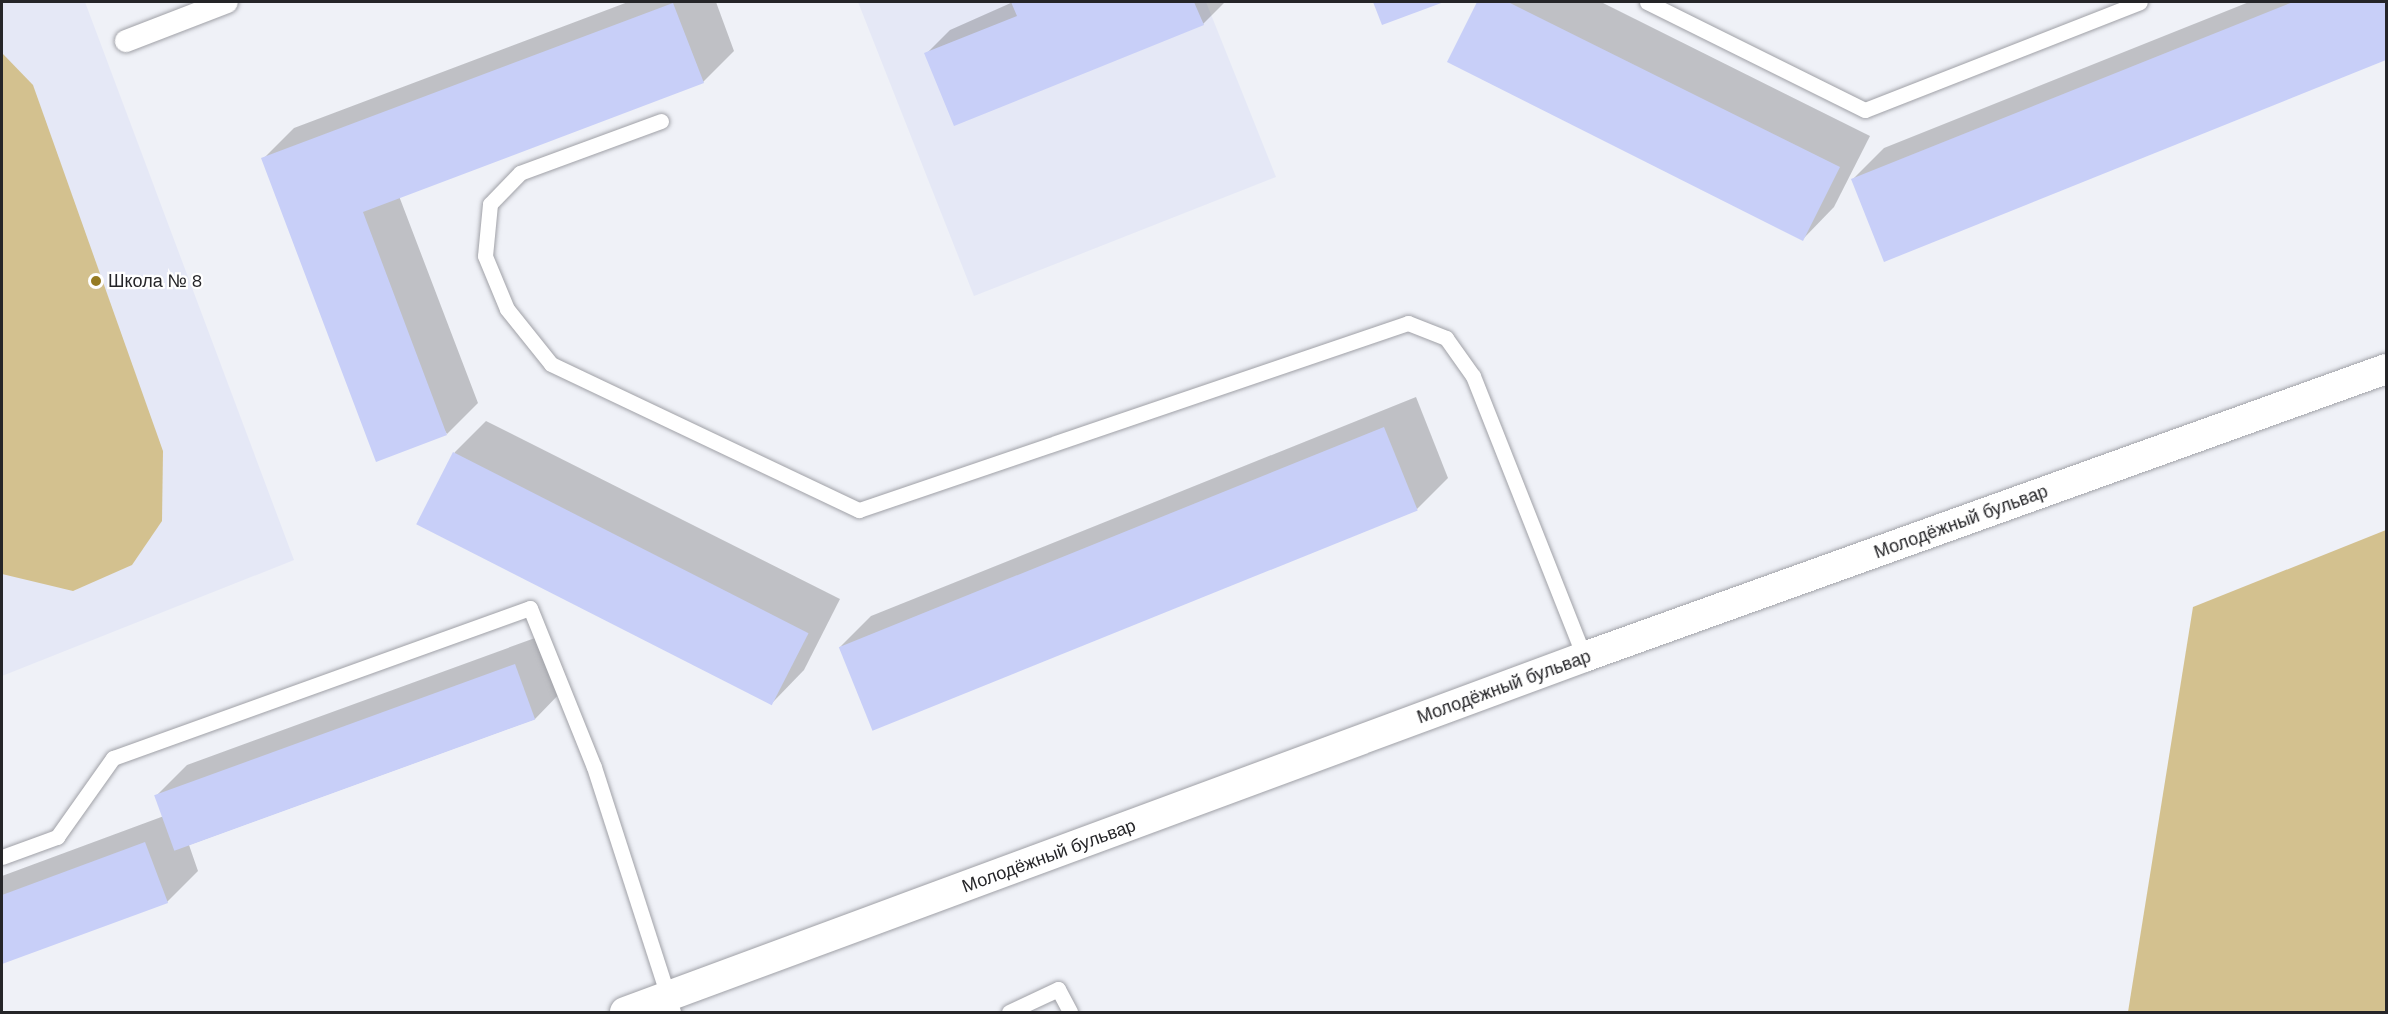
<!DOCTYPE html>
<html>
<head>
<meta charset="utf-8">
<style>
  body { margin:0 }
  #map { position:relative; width:2388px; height:1014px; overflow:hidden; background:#eff1f7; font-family:"DM Sans",sans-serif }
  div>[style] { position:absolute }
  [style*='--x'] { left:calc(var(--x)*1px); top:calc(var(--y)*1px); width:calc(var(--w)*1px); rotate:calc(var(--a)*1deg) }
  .built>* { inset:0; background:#e5e8f6 }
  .green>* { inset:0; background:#d3c18f }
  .shadow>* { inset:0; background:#0003 }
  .building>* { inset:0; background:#c8cff8; transform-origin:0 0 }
  .roads { filter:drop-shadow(0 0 2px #a0a1a7) drop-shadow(0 0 2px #a0a1a7) }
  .service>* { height:15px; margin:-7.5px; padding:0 7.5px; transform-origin:7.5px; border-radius:7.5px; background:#fff }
  .pedestrian>* { height:22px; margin:-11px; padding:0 11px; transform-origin:11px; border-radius:11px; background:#fff }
  .minor>* { height:30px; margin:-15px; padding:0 15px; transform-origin:15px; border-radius:15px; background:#fff }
  .dots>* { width:16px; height:16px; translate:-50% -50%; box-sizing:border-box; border:3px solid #fff; border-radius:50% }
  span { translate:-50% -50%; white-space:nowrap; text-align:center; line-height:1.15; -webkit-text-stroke:4.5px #fff; paint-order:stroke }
  .poi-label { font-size:18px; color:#252528 }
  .left { translate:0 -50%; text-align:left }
  .street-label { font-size:18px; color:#252528 }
  .frame { position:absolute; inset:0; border:3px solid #252528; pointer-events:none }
</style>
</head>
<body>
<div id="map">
  <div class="built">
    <div style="clip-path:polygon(2px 2px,85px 2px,294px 560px,2px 676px)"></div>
    <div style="clip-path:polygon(858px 2px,1206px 2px,1276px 177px,974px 296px)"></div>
  </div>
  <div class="green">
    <div style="clip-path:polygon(2px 53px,33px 85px,163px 451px,162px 521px,132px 565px,73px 591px,2px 574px)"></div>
    <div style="clip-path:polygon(2386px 530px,2386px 1012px,2128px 1012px,2193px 607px)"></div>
  </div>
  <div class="shadow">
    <div style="clip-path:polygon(628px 2px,716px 2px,734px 51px,703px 82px,399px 196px,478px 403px,447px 434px,263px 159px,294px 128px)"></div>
    <div style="clip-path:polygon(1013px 2px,1225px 2px,1203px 24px,926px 54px,950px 30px)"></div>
    <div style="clip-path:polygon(1375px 2px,1440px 2px,1383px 23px)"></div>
    <div style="clip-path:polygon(1479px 2px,1601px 2px,1870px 136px,1834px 207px,1803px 239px,1449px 61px)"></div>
    <div style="clip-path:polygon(2249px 2px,2386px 2px,2386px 59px,1885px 260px,1853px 179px,1884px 148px)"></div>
    <div style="clip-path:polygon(1416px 397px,1448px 478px,1417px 509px,840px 647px,871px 616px)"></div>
    <div style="clip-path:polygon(486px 421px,840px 599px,804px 670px,773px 702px,419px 524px,455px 452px)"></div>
    <div style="clip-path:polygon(546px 634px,566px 687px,535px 719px,189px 845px,198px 871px,167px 902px,2px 963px,2px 876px,164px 816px,156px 796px,187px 765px)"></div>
  </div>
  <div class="building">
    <div style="clip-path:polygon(1011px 2px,1194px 2px,1204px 25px,954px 126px,924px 53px,1017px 16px)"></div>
    <div style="clip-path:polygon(1373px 2px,1444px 2px,1382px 25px)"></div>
    <div style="clip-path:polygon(1477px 2px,1508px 2px,1840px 167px,1803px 241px,1447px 62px)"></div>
    <div style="clip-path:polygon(2293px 2px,2386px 2px,2386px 60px,1884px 262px,1851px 179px)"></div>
    <div style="clip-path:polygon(673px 3px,704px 83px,363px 212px,447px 435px,376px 462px,261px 158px)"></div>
    <div style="left:1384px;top:427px;width:90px;height:588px;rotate:68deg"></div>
    <div style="left:453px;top:452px;width:399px;height:81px;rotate:27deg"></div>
    <div style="left:515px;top:664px;width:59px;height:384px;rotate:70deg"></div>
    <div style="clip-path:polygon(145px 842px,168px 903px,2px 964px,2px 895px)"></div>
  </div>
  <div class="roads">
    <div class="service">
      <div style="--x:1647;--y:2;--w:243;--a:26.4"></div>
      <div style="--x:1865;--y:110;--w:295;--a:-21.4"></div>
      <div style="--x:661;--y:121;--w:150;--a:159.8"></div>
      <div style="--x:520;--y:173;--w:43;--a:134.1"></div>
      <div style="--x:490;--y:204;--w:52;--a:95.5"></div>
      <div style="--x:485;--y:256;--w:57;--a:67.5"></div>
      <div style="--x:507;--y:309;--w:70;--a:51.3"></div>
      <div style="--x:551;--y:364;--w:341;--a:25.4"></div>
      <div style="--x:859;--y:510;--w:580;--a:-18.81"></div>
      <div style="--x:1408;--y:323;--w:41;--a:21.5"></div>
      <div style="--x:1446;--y:338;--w:47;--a:54.6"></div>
      <div style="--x:1473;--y:376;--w:302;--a:68.4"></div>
      <div style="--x:2;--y:857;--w:59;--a:-20"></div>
      <div style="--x:57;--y:837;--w:97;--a:-54.7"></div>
      <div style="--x:113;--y:758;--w:443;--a:-19.8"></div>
      <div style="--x:530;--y:608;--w:171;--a:68.1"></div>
      <div style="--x:594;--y:767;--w:257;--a:72.1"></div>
      <div style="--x:1009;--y:1012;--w:54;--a:-25.1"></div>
      <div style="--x:1058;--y:989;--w:26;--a:62"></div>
    </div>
    <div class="pedestrian">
      <div style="--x:126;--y:41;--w:108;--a:-21.1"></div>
    </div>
    <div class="minor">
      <div style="--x:625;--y:1012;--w:1023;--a:-20.31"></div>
      <div style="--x:1584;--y:657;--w:852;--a:-19.75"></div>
    </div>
  </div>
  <div class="dots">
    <div style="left:96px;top:281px;background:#967b23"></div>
  </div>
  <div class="poi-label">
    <span class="left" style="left:108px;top:281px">Школа № 8</span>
  </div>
  <div class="street-label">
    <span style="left:1961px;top:522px;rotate:-20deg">Молодёжный бульвар</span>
    <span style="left:1504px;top:687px;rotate:-20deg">Молодёжный бульвар</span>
    <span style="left:1049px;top:856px;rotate:-20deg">Молодёжный бульвар</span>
  </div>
  <div class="frame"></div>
</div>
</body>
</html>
